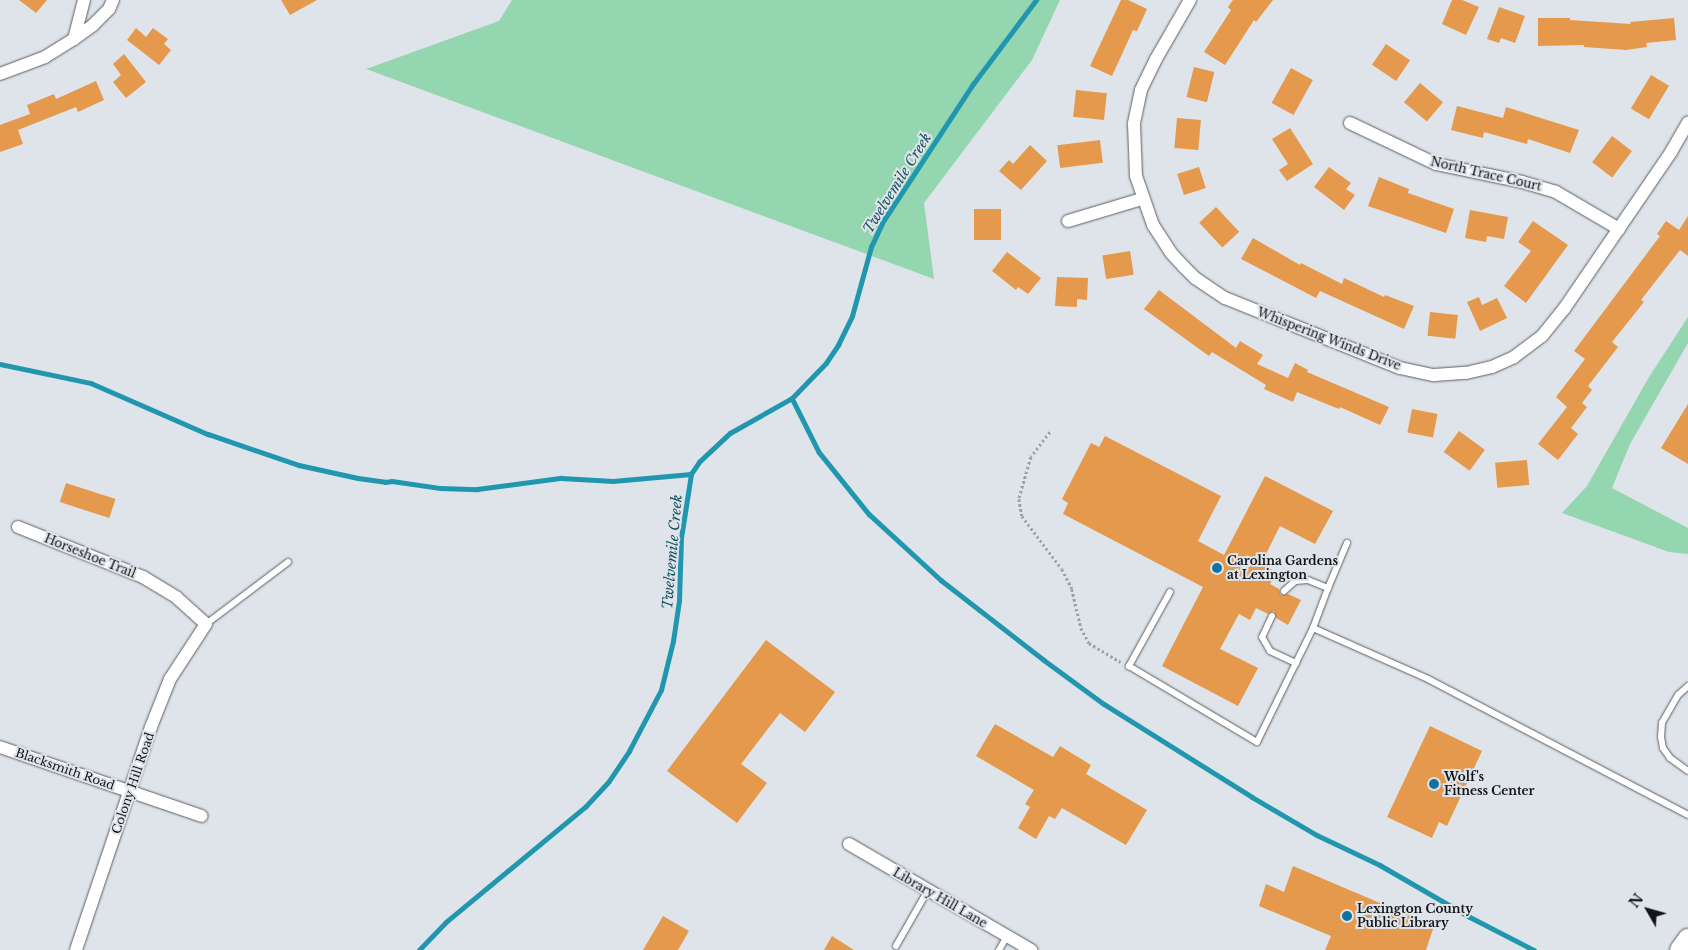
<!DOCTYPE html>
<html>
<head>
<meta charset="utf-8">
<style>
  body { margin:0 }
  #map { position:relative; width:1688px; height:950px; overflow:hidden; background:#dfe4ea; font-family:"Libre Baskerville",serif }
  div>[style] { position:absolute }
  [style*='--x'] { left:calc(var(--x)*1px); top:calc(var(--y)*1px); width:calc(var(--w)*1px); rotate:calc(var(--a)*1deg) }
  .green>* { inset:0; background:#94d6b0 }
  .stream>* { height:4.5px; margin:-2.25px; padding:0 2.25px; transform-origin:2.25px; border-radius:2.25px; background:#2197af }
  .building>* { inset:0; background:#e4994c; transform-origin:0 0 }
  .path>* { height:2.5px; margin-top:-1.25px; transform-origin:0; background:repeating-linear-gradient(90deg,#9ca0a5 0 2.5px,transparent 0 5px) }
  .roads { filter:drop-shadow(0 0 1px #5a5e63) drop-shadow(0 0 1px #5a5e63) }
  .service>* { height:6px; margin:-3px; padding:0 3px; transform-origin:3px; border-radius:3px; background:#fff }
  .minor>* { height:12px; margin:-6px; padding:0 6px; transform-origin:6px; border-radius:6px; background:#fff }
  .primary>* { height:20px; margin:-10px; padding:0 10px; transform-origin:10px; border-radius:10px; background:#fff }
  .dots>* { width:14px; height:14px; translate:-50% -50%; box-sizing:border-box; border:2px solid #dfe4ea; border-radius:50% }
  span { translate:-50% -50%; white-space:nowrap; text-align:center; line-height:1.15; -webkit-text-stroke:4px #dfe4ea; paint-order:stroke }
  .street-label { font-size:12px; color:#131517 }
  .poi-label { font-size:12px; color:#131517; font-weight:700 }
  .left { translate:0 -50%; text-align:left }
  .water-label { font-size:14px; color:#14515f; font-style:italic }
  .north { position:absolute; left:1623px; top:885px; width:50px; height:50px; -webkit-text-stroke:4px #dfe4ea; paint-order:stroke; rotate:308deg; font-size:14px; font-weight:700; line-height:20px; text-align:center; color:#131517 }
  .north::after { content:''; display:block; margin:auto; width:18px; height:22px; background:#131517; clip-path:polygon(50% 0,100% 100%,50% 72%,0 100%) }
</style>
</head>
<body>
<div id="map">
  <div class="green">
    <div style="clip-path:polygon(512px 0,1060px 0,1032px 60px,924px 203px,934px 279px,366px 69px,499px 21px)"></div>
    <div style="clip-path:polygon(1688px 317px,1688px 343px,1630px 444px,1612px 488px,1688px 528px,1688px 554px,1669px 552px,1562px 513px,1587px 486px,1649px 377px)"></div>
  </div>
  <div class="stream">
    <div style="--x:0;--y:364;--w:93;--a:11.8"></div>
    <div style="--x:91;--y:383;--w:128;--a:23.6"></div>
    <div style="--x:208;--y:434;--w:96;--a:18.8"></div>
    <div style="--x:299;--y:465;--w:60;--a:12.4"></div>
    <div style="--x:358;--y:478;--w:27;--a:8"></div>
    <div style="--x:385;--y:482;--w:7;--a:-8"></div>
    <div style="--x:392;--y:481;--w:49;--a:8.3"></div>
    <div style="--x:440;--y:488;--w:37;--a:2"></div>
    <div style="--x:477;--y:489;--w:85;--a:-7.5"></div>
    <div style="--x:561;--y:478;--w:52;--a:3.3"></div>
    <div style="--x:613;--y:481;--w:78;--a:-5.1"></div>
    <div style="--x:792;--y:398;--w:60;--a:63.4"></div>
    <div style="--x:819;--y:452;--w:80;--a:51.1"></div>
    <div style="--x:869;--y:514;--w:98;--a:42.5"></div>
    <div style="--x:941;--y:580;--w:130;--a:37.8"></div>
    <div style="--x:1044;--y:660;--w:74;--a:36.3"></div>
    <div style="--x:1104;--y:704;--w:175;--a:32.1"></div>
    <div style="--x:1252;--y:797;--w:75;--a:30.3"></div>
    <div style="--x:1317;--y:835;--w:70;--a:25.5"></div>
    <div style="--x:1380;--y:865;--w:104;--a:30"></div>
    <div style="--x:1470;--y:917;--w:72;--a:27.3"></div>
    <div style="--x:419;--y:950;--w:39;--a:-46"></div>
    <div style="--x:446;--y:922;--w:180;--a:-39.6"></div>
    <div style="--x:585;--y:807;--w:35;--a:-47"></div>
    <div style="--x:609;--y:781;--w:36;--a:-56"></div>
    <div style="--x:629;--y:751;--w:69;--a:-62.3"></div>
    <div style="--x:661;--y:690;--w:50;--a:-76.2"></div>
    <div style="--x:673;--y:641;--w:40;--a:-81.5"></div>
    <div style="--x:679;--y:601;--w:63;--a:-88.2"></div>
    <div style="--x:681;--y:538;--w:65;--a:-81.1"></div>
    <div style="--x:691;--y:474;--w:14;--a:-56"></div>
    <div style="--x:699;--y:462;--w:42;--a:-43.1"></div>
    <div style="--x:730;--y:433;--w:71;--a:-29.4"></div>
    <div style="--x:792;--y:398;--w:49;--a:-45.8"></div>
    <div style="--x:826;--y:363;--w:22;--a:-56"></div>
    <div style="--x:838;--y:345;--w:32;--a:-64"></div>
    <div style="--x:852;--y:316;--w:72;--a:-74.6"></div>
    <div style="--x:871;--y:247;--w:26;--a:-65"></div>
    <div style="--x:882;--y:223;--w:166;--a:-56.8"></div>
    <div style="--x:973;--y:84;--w:105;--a:-53.1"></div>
  </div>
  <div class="building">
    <div style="clip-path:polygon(19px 0,47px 0,36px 13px)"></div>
    <div style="clip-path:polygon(281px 0,317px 0,290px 15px)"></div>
    <div style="clip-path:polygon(1121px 0,1128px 0,1147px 9px,1137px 31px,1133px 30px,1112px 76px,1090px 66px)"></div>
    <div style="clip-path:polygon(1233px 0,1273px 0,1256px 22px,1254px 20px,1225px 65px,1204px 52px,1231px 10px,1228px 7px)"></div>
    <div style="clip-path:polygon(1452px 0,1462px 0,1479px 7px,1466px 35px,1442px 24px)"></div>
    <div style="clip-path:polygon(1499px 7px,1525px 16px,1515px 43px,1501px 38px,1499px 43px,1487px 39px)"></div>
    <div style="clip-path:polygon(1538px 18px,1570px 18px,1570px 20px,1631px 24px,1630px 22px,1674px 18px,1676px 40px,1646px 43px,1647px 47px,1626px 50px,1584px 47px,1584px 45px,1538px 46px)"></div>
    <div style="clip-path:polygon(136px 28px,146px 37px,153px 28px,168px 39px,164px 44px,171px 50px,159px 65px,127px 40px)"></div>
    <div style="left:1386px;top:44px;width:29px;height:25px;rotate:34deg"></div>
    <div style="clip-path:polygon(124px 54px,146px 82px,126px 98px,113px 82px,121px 75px,113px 64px)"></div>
    <div style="left:1194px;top:67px;width:21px;height:31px;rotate:14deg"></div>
    <div style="left:1291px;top:68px;width:25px;height:40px;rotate:29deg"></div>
    <div style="left:1651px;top:75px;width:21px;height:39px;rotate:31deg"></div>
    <div style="clip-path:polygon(96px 81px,104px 100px,78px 112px,76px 107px,18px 130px,23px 144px,0 152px,0 125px,30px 114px,27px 105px,54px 94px,56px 99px)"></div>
    <div style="left:1420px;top:83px;width:30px;height:25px;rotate:40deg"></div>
    <div style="left:1076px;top:90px;width:31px;height:27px;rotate:6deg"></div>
    <div style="clip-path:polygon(1457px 106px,1503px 118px,1506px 107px,1579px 130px,1570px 153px,1528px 139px,1527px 144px,1484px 132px,1483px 138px,1451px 130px)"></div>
    <div style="left:1177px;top:118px;width:24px;height:30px;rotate:5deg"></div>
    <div style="clip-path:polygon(1290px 128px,1313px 164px,1287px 181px,1279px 170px,1288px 164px,1272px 139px)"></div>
    <div style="left:1612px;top:136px;width:25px;height:33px;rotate:37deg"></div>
    <div style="left:1100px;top:140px;width:23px;height:43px;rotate:83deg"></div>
    <div style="clip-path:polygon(1030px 145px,1047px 161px,1021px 190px,999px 171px,1009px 160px,1013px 164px)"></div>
    <div style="left:1199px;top:167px;width:22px;height:23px;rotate:72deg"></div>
    <div style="clip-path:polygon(1329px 167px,1351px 183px,1346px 189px,1355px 195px,1344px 210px,1314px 187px)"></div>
    <div style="clip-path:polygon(1379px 177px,1409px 189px,1408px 193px,1454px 209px,1446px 233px,1368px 206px)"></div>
    <div style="left:1216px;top:207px;width:34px;height:23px;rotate:47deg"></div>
    <div style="left:974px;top:209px;width:27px;height:31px"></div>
    <div style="clip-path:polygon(1470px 210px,1508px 217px,1504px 239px,1487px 236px,1486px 242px,1465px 238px)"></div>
    <div style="clip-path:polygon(1688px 216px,1688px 256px,1680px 250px,1641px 300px,1644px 302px,1612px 342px,1618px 347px,1588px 386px,1592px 390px,1582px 403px,1587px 407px,1571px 428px,1578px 434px,1558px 460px,1538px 444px,1567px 407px,1556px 397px,1585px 359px,1574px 351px,1660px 236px,1657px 234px,1666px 221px,1679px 230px)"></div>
    <div style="clip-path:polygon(1533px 221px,1568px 245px,1526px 303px,1504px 286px,1531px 251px,1518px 242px)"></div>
    <div style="clip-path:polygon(1253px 238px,1300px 265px,1301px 263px,1342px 284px,1344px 278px,1384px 297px,1385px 295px,1414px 306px,1404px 329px,1320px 291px,1316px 298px,1241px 259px)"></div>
    <div style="left:1130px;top:251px;width:24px;height:28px;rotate:81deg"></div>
    <div style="clip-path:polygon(1007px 252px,1041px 278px,1028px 294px,1018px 287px,1016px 290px,992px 271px)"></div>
    <div style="clip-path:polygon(1057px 277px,1088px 278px,1087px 300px,1077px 299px,1077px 307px,1055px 306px)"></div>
    <div style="clip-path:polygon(1159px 290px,1236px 348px,1240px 341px,1263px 355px,1257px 364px,1288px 378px,1295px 363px,1308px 370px,1307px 372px,1389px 407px,1380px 425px,1340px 407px,1339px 409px,1297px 392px,1293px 402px,1264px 389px,1266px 385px,1212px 352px,1209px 356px,1144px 309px)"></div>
    <div style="clip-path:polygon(1479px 297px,1482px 305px,1497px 298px,1507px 318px,1480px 331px,1467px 302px)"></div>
    <div style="left:1430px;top:312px;width:28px;height:24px;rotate:6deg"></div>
    <div style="clip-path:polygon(1688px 404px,1688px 464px,1661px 448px)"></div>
    <div style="left:1412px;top:409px;width:26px;height:24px;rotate:11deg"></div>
    <div style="left:1459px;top:431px;width:32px;height:26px;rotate:36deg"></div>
    <div style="clip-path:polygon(1105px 436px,1221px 496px,1198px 541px,1224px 555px,1265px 476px,1333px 511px,1315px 544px,1280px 526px,1261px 564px,1276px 572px,1270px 584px,1279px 589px,1281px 595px,1288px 594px,1301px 600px,1288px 625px,1276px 618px,1274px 611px,1268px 614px,1256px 608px,1250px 620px,1239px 614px,1220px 649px,1258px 668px,1238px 706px,1162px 666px,1203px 587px,1063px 514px,1068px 503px,1062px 499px,1091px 443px,1099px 447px)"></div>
    <div style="left:1527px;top:460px;width:25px;height:32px;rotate:85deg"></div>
    <div style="left:66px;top:483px;width:52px;height:20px;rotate:18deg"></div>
    <div style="clip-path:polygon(766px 640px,835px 692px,805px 732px,780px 713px,741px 764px,767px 783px,737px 823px,667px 771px)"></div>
    <div style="clip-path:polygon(995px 724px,1053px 757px,1060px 746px,1091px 765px,1086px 774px,1147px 810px,1126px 845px,1062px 808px,1055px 819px,1049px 816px,1036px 839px,1018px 828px,1030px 807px,1025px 804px,1034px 790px,976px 756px)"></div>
    <div style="clip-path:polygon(1430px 726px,1482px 751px,1447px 826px,1439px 822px,1432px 838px,1387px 817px)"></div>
    <div style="clip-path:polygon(1293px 866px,1434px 926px,1426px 950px,1325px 950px,1331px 936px,1259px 906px,1266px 884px,1284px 892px)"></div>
    <div style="clip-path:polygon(663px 916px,689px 931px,678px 950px,643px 950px)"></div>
    <div style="clip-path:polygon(832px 936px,854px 950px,824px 950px)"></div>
  </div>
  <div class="path">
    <div style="--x:1050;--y:432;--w:31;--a:127"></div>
    <div style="--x:1031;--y:457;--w:44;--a:105.9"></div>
    <div style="--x:1019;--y:499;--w:17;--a:80"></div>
    <div style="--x:1022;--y:516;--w:66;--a:53"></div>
    <div style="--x:1062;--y:569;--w:22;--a:63"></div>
    <div style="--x:1072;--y:589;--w:40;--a:77"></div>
    <div style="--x:1081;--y:628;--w:17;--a:62"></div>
    <div style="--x:1089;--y:643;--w:37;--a:31"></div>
  </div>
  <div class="roads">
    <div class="service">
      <div style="--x:1284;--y:591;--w:15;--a:-42"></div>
      <div style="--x:1295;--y:581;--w:13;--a:-4"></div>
      <div style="--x:1308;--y:580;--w:22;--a:22"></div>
      <div style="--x:1328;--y:588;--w:49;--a:-67.1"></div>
      <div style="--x:1170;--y:592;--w:85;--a:119"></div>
      <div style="--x:1129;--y:666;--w:149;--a:30.7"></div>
      <div style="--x:1257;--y:742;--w:127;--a:-63.8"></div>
      <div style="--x:1313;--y:628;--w:43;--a:-69.4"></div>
      <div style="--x:1272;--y:616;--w:23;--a:115"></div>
      <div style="--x:1262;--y:637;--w:16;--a:60"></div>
      <div style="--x:1270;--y:651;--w:29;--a:25"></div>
      <div style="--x:206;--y:624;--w:103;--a:-37.1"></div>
      <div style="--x:1313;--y:628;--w:126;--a:23.9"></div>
      <div style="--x:1428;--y:679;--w:293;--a:27.6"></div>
      <div style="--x:1688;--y:686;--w:13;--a:138"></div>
      <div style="--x:1678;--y:695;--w:32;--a:120"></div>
      <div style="--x:1662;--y:723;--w:14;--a:94"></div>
      <div style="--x:1661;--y:737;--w:11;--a:80"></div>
      <div style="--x:1663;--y:748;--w:12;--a:55"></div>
      <div style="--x:1670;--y:758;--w:22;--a:36"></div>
      <div style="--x:896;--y:946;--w:64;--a:-60.3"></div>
      <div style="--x:999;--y:950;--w:16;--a:-60"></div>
    </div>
    <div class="minor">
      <div style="--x:1190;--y:0;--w:68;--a:120"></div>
      <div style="--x:1156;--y:59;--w:34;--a:116"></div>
      <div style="--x:1141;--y:90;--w:35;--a:102"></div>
      <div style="--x:1134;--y:124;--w:52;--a:87.8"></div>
      <div style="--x:1136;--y:176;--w:52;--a:70.9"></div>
      <div style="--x:1153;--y:225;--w:33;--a:57"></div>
      <div style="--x:1171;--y:253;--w:18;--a:47"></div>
      <div style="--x:1183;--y:266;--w:17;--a:45"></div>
      <div style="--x:1195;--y:278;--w:36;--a:34"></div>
      <div style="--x:1225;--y:298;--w:188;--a:21.8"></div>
      <div style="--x:1400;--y:368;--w:35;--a:12"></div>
      <div style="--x:1434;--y:375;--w:32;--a:-4"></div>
      <div style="--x:1466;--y:373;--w:27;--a:-13"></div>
      <div style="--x:1492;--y:367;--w:24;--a:-24"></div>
      <div style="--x:1514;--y:357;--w:35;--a:-37"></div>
      <div style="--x:1542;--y:336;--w:35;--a:-51"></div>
      <div style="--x:1564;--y:309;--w:190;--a:-55.7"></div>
      <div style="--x:1671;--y:152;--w:34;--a:-60"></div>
      <div style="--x:74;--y:39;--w:40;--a:-75.6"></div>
      <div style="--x:0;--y:74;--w:48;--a:-20.7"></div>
      <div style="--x:45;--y:57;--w:34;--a:-32"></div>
      <div style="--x:74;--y:39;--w:24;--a:-36"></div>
      <div style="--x:93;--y:25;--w:23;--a:-45"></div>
      <div style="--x:109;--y:9;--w:10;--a:-66"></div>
      <div style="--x:1350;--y:123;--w:95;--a:25.5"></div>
      <div style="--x:1436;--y:164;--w:88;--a:11.8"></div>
      <div style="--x:1522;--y:182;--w:35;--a:16"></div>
      <div style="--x:1556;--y:192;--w:73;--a:30.4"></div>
      <div style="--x:1068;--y:221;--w:77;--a:-16.6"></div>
      <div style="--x:18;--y:527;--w:135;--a:21.8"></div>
      <div style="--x:143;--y:577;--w:39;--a:31"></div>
      <div style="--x:176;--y:597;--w:40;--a:42"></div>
      <div style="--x:206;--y:624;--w:66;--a:123.2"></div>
      <div style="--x:170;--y:679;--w:52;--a:111.6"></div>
      <div style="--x:151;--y:727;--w:235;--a:108.6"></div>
      <div style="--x:0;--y:747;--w:213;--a:18.9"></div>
      <div style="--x:849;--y:844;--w:211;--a:30.2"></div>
    </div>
    <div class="primary">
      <div style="--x:1680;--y:950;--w:14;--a:-54"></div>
    </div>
  </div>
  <div class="dots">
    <div style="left:1217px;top:568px;background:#1273a0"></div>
    <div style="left:1434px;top:784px;background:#1273a0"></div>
    <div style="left:1347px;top:916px;background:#1273a0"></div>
  </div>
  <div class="street-label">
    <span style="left:1486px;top:174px;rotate:13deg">North Trace Court</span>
    <span style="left:1329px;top:339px;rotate:21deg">Whispering Winds Drive</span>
    <span style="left:90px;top:556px;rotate:22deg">Horseshoe Trail</span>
    <span style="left:65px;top:769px;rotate:19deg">Blacksmith Road</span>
    <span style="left:133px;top:783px;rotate:-71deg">Colony Hill Road</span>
    <span style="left:940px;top:898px;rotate:30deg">Library Hill Lane</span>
  </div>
  <div class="poi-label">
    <span class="left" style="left:1227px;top:568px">Carolina Gardens<br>at Lexington</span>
    <span class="left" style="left:1444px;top:784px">Wolf's<br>Fitness Center</span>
    <span class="left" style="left:1357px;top:916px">Lexington County<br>Public Library</span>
  </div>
  <div class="water-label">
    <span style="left:897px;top:183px;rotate:-58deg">Twelvemile Creek</span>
    <span style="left:672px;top:552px;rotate:-85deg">Twelvemile Creek</span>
  </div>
  <div class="north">N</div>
</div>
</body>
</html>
